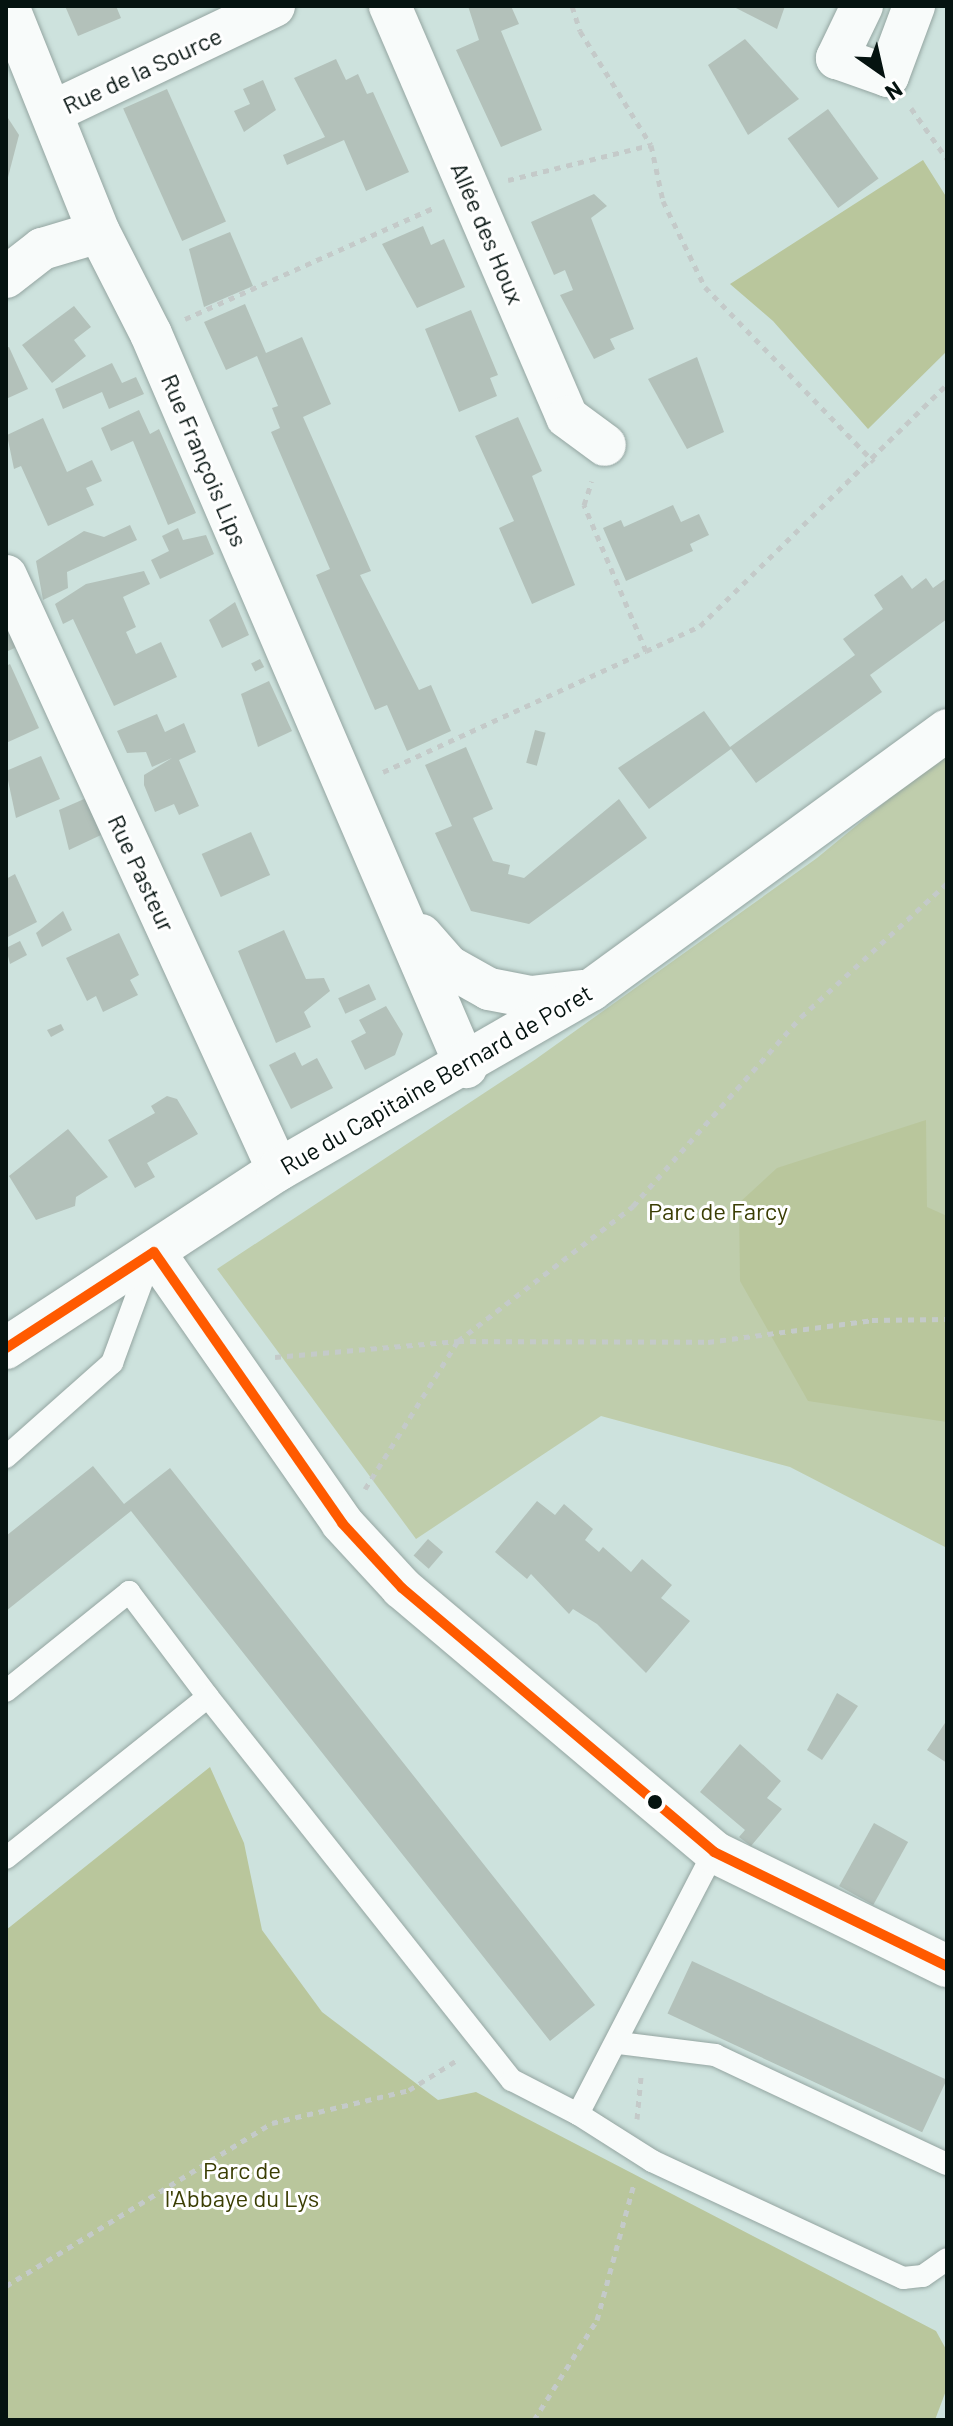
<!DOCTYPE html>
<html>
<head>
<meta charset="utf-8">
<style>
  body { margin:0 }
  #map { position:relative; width:953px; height:2426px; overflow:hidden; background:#cde2dd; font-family:Barlow,sans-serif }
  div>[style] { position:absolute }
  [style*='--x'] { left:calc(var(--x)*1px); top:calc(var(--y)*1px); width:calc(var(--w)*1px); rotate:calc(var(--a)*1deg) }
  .green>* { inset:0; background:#bfcdac }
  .forest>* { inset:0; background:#b9c69c }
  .building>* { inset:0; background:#b3c1ba; transform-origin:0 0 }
  .path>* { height:5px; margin-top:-2.5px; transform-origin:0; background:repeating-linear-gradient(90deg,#c4cac9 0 6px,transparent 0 12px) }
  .roads { filter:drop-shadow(0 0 2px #94a5a1) drop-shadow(0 0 2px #94a5a1) }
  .lane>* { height:22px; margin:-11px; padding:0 11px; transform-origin:11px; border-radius:11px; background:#f8fbfa }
  .street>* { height:42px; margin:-21px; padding:0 21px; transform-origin:21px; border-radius:21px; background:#f8fbfa }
  .bus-1>* { height:10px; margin:-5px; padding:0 5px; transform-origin:5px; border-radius:5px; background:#ff5a00 }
  .dots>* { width:22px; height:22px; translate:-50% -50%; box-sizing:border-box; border:4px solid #fff; border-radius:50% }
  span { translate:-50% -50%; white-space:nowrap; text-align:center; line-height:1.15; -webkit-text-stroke:6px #fff; paint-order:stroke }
  .street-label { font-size:24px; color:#051310 }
  .park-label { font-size:24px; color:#3b3e04 }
  .frame { position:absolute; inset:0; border:8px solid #051310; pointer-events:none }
  .north { position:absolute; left:841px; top:32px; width:80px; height:80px; -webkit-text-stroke:6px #fff; paint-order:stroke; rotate:146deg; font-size:22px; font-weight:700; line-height:32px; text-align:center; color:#051310 }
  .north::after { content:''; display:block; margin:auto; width:28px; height:36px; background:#051310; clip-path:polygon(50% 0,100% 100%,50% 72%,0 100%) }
</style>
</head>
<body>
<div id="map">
  <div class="green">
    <div style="clip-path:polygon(947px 751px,947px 1548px,790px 1467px,601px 1416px,416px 1539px,217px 1269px,536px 1059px,817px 858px)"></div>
  </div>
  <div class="forest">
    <div style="clip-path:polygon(923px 160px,947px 198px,947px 351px,868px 429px,773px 321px,730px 284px)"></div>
    <div style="clip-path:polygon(926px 1120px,927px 1207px,947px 1216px,947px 1422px,808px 1401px,740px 1281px,739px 1203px,777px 1168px)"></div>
    <div style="clip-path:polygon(210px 1767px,244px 1843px,262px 1930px,322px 2012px,438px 2100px,476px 2092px,936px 2331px,947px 2351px,947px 2388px,935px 2420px,6px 2420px,6px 1930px)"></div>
  </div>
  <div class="building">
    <div style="clip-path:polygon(65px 6px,116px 6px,121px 18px,78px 36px)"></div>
    <div style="clip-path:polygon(468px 6px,511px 6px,519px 24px,501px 31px,542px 130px,501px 147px,456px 50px,479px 40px)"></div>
    <div style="clip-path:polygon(732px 6px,785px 6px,777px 29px)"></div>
    <div style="clip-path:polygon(745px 39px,799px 99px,748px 135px,708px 65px)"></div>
    <div style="clip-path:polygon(336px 59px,346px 80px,358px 74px,367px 94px,373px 92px,409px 172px,366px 191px,344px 140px,287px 165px,283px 155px,325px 137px,294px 78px)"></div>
    <div style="clip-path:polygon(263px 80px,276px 110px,244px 132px,234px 111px,250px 104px,243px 89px)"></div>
    <div style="left:167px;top:89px;width:145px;height:48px;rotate:66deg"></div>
    <div style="left:828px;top:109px;width:86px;height:50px;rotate:54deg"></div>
    <div style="clip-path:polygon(6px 115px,19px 135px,7px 181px,6px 181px)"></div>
    <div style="clip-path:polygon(594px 194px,607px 206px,591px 218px,634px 329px,610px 339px,615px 349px,594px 359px,560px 295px,573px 290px,565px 270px,554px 275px,531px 222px)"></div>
    <div style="clip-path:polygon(423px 226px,431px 245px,444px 239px,465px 287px,417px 308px,382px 244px)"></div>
    <div style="clip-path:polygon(230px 232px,253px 286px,204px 307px,189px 249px)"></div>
    <div style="clip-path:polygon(245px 304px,266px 353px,302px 337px,331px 404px,303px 417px,371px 571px,360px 575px,419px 690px,431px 685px,451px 731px,407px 751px,387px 705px,375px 710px,316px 575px,330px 569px,271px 432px,280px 428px,272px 408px,278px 406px,257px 356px,226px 370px,204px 322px)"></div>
    <div style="clip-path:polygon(74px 306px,91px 327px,74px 340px,86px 356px,52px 383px,22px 345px)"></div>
    <div style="clip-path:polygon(471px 310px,498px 375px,490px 378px,497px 396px,459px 412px,425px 329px)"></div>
    <div style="clip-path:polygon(9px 347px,28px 389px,6px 399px,6px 348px)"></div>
    <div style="clip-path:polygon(697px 357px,724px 432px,687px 449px,648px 379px)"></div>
    <div style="clip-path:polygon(112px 363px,122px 383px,136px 377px,144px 394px,109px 409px,102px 392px,63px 409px,55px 389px)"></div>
    <div style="clip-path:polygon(139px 410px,150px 434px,159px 429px,196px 513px,168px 525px,133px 441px,111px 451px,101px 428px)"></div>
    <div style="clip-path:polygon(518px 417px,542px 471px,532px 476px,575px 585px,532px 604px,499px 528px,514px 521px,475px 436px)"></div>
    <div style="clip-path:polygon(43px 418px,67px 472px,92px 460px,102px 481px,86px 488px,94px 505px,48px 526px,21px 466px,14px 469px,7px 435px)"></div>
    <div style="clip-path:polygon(673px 505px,681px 522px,699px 514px,709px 535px,690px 544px,693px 551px,626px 581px,603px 528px,621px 520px,624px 527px)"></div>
    <div style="clip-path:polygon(130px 525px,137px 540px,67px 572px,68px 588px,43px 600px,36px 561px,84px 531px,104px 537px)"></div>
    <div style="clip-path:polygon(178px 528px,183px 540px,206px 535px,214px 554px,160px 579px,151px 560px,169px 551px,162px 536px)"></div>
    <div style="clip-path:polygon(144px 571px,150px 584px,123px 597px,136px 627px,126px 632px,136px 654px,161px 642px,177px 677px,114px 706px,73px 619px,63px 624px,55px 604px,86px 584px)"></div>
    <div style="clip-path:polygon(902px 575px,912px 589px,926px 578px,933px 588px,947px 578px,947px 619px,870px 675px,882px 692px,756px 783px,731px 749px,649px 809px,618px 768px,704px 711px,730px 747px,855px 655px,843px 639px,883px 609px,874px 595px)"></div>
    <div style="clip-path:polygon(235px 602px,249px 635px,222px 648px,209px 620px)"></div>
    <div style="clip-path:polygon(6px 619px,21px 645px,6px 652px)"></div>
    <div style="left:260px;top:659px;width:9px;height:10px;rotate:63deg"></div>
    <div style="clip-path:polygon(10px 664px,39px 728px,6px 743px,6px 666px)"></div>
    <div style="clip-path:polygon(269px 681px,292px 731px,258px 747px,241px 694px)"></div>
    <div style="clip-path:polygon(157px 714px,165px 732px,184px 723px,196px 752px,179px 760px,199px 806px,179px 815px,174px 804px,155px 812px,144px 785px,144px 775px,172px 758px,152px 767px,146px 752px,127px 753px,117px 731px)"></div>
    <div style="left:535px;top:730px;width:11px;height:34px;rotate:15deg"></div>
    <div style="clip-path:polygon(466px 747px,493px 809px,473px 818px,493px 861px,510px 865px,508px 874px,524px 878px,619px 799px,647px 838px,529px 924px,471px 911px,435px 833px,452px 826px,425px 765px)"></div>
    <div style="clip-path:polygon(41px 756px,60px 799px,16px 818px,6px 771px)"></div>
    <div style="clip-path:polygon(91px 796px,101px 835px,69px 850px,59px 810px)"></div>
    <div style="left:251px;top:832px;width:47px;height:54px;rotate:66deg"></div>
    <div style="clip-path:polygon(15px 874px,37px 922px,6px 938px,6px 879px)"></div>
    <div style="clip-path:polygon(63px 911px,72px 930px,42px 947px,36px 933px)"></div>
    <div style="clip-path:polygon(284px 930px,306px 979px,324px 978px,330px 991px,304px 1012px,311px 1027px,276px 1043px,238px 951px)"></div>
    <div style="clip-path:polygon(119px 933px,139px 975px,130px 980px,138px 995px,103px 1012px,96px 996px,87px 1001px,66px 958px)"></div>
    <div style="clip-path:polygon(20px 941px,27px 955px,10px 964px,6px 948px)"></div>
    <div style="left:369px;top:984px;width:17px;height:34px;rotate:65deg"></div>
    <div style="clip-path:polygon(386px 1006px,403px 1034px,395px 1055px,365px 1070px,351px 1041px,366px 1033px,359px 1020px)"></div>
    <div style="clip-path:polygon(61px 1024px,64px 1030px,51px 1037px,47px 1030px)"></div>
    <div style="clip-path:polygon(295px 1052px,302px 1066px,317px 1058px,333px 1088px,291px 1109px,269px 1065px)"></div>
    <div style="clip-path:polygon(167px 1096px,177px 1099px,198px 1134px,147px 1163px,155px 1177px,135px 1188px,108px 1140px,155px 1113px,151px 1106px)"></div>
    <div style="clip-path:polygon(68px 1129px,108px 1177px,76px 1197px,75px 1206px,36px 1220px,9px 1176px)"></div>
    <div style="clip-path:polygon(93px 1466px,124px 1504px,170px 1468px,595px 2005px,550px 2041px,131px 1511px,6px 1611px,6px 1536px)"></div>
    <div style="clip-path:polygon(537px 1501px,555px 1515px,564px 1504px,593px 1529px,585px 1540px,599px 1552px,603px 1547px,631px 1572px,642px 1559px,672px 1585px,661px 1598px,690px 1621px,646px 1673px,597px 1624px,573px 1609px,569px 1614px,531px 1574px,527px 1579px,495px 1552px)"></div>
    <div style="left:428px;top:1539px;width:20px;height:22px;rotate:41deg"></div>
    <div style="clip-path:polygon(837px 1693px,858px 1706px,822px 1760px,807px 1750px)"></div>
    <div style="clip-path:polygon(947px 1720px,947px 1763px,927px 1750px)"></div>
    <div style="clip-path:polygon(740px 1744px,781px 1781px,767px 1798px,782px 1809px,751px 1846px,739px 1837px,745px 1830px,700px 1792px)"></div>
    <div style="left:874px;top:1823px;width:39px;height:72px;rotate:29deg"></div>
    <div style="left:692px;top:1961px;width:281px;height:58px;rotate:25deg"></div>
  </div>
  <div class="path">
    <div style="--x:572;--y:6;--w:26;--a:72"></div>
    <div style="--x:580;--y:31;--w:134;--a:58.1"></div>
    <div style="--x:911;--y:108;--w:62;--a:54.8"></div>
    <div style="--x:508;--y:180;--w:147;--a:-13.8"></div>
    <div style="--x:651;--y:145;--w:57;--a:77.9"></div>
    <div style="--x:663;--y:201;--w:96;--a:64"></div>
    <div style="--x:705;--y:287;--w:243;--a:46"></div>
    <div style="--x:185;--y:319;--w:274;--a:-24.1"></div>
    <div style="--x:646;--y:651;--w:60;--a:-24.8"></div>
    <div style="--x:700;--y:626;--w:346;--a:-44.4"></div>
    <div style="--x:383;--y:772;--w:289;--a:-24.7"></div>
    <div style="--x:646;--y:651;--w:159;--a:-113"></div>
    <div style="--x:584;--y:505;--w:25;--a:-72"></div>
    <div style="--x:275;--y:1357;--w:184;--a:-5"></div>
    <div style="--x:458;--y:1341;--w:250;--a:0.2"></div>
    <div style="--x:708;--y:1342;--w:165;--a:-7.6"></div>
    <div style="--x:872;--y:1320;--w:75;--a:-0.8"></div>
    <div style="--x:365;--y:1489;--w:175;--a:-57.9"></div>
    <div style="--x:458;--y:1341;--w:221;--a:-37.6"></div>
    <div style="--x:633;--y:1206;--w:253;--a:-48.4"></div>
    <div style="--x:801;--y:1017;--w:198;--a:-42.5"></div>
    <div style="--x:637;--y:2119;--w:42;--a:-84.6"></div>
    <div style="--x:6;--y:2286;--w:312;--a:-31.5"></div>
    <div style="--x:272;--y:2123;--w:141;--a:-13.5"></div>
    <div style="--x:409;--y:2090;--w:57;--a:-32"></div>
    <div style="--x:534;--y:2420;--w:118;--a:-57.8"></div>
    <div style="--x:597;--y:2320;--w:141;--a:-74.8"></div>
  </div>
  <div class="roads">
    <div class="lane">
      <div style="--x:6;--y:1457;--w:142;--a:-41.6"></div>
      <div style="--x:112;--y:1363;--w:113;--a:-69.8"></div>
      <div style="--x:6;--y:1691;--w:158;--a:-38.8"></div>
      <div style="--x:129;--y:1592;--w:131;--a:53"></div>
      <div style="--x:6;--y:1858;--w:258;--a:-38.6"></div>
      <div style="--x:208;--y:1697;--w:489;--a:51.6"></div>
      <div style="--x:512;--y:2080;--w:74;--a:27.3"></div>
      <div style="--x:578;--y:2114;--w:295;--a:-62.6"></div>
      <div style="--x:619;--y:2043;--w:97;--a:7.1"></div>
      <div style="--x:715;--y:2055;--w:256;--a:25.2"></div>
      <div style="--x:578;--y:2114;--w:88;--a:32.4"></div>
      <div style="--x:652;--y:2161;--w:277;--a:25"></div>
      <div style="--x:903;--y:2278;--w:20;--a:-6"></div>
      <div style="--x:923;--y:2276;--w:29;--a:-35"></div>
    </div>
    <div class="street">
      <div style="--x:8;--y:6;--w:244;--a:68.1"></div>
      <div style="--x:99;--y:232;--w:114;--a:63"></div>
      <div style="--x:151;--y:334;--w:798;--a:66.74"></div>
      <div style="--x:390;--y:6;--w:447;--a:66.7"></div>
      <div style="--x:567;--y:417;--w:47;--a:36.4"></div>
      <div style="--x:862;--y:6;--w:58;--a:115.7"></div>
      <div style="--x:837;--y:58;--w:54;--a:19.4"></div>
      <div style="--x:888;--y:76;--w:75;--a:-69.6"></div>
      <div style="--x:52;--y:112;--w:246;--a:-25.5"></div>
      <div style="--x:6;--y:277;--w:46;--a:-37.9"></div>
      <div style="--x:42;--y:249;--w:59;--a:-16.6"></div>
      <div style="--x:6;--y:576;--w:653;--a:65.4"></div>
      <div style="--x:421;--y:935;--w:41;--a:48.9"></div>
      <div style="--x:448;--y:966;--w:47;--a:29.3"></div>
      <div style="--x:489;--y:989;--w:43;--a:10.8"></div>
      <div style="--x:531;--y:997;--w:51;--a:-6.7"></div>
      <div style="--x:154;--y:1252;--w:330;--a:55.2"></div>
      <div style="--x:342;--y:1523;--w:88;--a:47.3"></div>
      <div style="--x:402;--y:1588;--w:409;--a:40.2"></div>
      <div style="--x:714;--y:1852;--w:259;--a:26.1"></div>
      <div style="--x:6;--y:1348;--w:325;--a:-33.2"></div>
      <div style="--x:278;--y:1170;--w:361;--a:-29.9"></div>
      <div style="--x:591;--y:990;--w:441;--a:-36.1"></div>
    </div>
  </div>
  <div class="bus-1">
    <div style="--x:154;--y:1252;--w:330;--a:55.2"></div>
    <div style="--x:342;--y:1523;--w:88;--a:47.3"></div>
    <div style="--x:402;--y:1588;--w:409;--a:40.2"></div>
    <div style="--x:714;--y:1852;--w:259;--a:26.1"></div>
    <div style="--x:6;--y:1348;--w:176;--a:-33"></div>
  </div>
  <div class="dots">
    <div style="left:655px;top:1802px;background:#051310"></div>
  </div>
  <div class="street-label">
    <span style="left:142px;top:70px;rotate:-25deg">Rue de la Source</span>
    <span style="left:488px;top:233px;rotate:67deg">Allée des Houx</span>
    <span style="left:205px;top:460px;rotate:67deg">Rue François Lips</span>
    <span style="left:142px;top:873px;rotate:65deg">Rue Pasteur</span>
    <span style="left:436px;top:1079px;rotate:-30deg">Rue du Capitaine Bernard de Poret</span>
  </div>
  <div class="park-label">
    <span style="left:718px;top:1211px">Parc de Farcy</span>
    <span style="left:242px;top:2184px">Parc de<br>l'Abbaye du Lys</span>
  </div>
  <div class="frame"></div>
  <div class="north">N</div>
</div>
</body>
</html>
